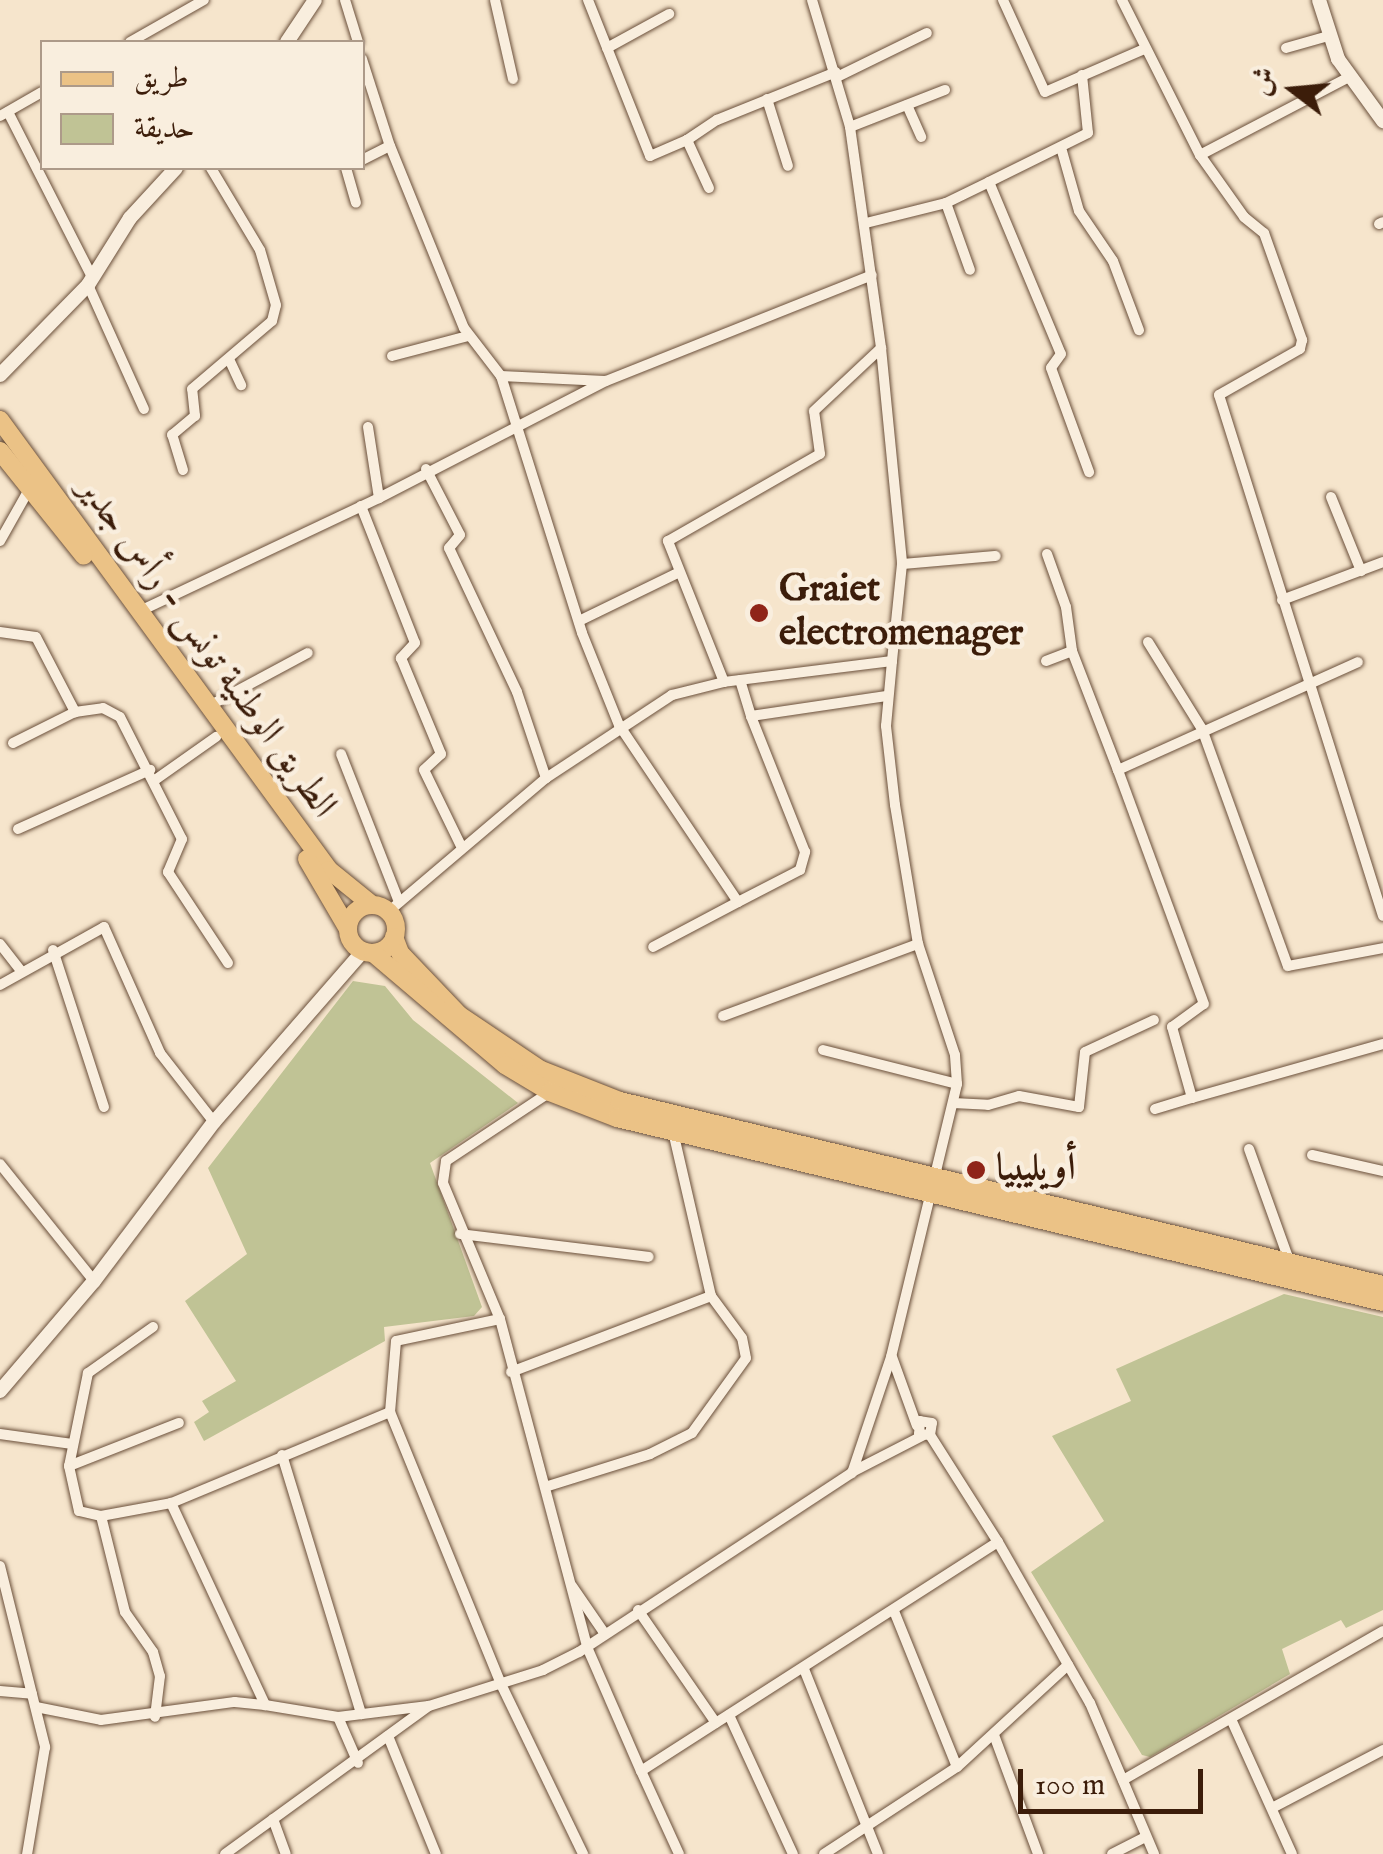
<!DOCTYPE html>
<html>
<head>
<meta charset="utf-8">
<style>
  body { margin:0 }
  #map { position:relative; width:1383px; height:1854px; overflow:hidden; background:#f6e5cc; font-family:"IM FELL English",Amiri,serif }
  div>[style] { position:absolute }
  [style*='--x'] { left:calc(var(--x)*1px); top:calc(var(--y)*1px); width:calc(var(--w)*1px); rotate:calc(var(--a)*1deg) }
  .green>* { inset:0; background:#c0c395 }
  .roads { filter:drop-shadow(0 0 2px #6a4f3a) drop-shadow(0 0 2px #6a4f3a) }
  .minor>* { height:10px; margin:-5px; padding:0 5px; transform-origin:5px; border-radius:5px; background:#f9eede }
  .tertiary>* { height:14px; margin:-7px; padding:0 7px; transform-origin:7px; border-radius:7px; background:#f9eede }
  .primary>* { height:18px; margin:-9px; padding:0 9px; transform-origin:9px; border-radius:9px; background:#ebc286 }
  .primary>.ring { margin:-9px; padding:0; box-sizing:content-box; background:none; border:18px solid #ebc286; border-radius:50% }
  .dots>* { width:28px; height:28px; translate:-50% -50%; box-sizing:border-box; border:5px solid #f9eede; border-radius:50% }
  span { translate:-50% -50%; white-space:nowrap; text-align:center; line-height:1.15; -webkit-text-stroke:9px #f9eede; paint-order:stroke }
  .poi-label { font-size:38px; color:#3c1d0a; font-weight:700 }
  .left { translate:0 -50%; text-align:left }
  .street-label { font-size:38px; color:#3c1d0a }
  .legend { position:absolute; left:40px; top:40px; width:325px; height:130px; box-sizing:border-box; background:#f9eede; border:2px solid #ad9a89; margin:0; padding:12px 18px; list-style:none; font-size:30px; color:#3c1d0a }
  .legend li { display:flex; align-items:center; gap:20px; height:50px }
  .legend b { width:50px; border:2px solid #ad9a89 }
  .north { position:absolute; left:1243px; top:40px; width:100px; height:100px; -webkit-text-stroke:8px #f9eede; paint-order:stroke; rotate:286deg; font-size:28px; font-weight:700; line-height:40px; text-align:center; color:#3c1d0a }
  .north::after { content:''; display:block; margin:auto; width:35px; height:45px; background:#3c1d0a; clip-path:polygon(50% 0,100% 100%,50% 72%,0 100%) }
  .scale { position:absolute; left:1018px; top:1769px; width:185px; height:45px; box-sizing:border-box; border:5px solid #3c1d0a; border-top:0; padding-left:12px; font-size:30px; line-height:35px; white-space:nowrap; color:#3c1d0a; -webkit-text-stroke:8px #f9eede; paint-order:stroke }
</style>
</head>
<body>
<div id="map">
  <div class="green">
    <div style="clip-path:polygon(353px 981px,385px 986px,413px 1020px,518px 1103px,430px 1163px,482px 1307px,474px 1316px,384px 1327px,385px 1341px,204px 1441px,194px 1422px,209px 1412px,202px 1401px,236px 1381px,185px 1301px,247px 1254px,208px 1168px)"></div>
    <div style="clip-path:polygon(1284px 1294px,1383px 1317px,1383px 1610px,1346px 1628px,1341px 1620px,1282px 1649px,1290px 1674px,1150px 1757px,1142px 1755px,1031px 1572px,1104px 1521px,1052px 1436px,1131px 1401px,1116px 1369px)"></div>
  </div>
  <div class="roads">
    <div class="minor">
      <div style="--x:345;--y:0;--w:44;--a:72.8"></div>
      <div style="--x:495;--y:0;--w:81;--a:77.2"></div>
      <div style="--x:588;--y:0;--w:168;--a:68.3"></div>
      <div style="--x:650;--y:156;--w:40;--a:-23.4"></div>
      <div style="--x:812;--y:0;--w:133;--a:73.3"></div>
      <div style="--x:850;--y:127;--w:223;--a:82"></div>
      <div style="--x:881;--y:348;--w:217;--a:84.4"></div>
      <div style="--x:902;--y:564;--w:98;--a:95.9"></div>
      <div style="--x:1003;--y:0;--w:101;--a:65.5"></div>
      <div style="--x:1045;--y:92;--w:106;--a:-23.4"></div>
      <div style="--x:1122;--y:0;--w:174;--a:63.3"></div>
      <div style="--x:1200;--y:155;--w:168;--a:-27.6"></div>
      <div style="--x:130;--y:42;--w:85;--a:-29.6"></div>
      <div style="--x:607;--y:48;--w:71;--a:-28.7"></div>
      <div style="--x:1286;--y:48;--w:44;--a:-15.9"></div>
      <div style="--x:362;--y:59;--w:91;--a:72.2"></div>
      <div style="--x:390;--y:146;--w:196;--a:67.9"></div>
      <div style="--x:464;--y:328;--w:61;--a:52.4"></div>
      <div style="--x:501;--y:376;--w:269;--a:72.5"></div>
      <div style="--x:582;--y:633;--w:99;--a:68.1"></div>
      <div style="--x:619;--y:725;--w:213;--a:56.1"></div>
      <div style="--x:738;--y:902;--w:96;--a:152.1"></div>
      <div style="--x:1082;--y:75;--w:58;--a:84.1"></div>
      <div style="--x:1088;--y:133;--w:110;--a:153.7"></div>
      <div style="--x:989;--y:182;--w:186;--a:67.3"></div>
      <div style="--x:1061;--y:354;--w:17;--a:126"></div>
      <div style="--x:1051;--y:368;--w:111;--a:69.9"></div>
      <div style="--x:837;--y:77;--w:100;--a:-26.1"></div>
      <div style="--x:767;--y:99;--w:70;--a:72.6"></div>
      <div style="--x:907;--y:105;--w:35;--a:66"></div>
      <div style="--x:8;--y:112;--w:187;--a:63"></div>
      <div style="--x:0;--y:116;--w:48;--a:-29.7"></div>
      <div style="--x:850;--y:127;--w:102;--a:-21.3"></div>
      <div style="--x:1062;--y:151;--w:62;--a:74.2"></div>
      <div style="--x:1079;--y:211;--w:60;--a:55.8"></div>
      <div style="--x:1113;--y:261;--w:74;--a:69.4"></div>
      <div style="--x:1200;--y:155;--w:76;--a:54.6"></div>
      <div style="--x:1244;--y:217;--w:26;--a:39"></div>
      <div style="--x:1264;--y:233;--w:114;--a:70.4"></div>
      <div style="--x:1302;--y:340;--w:9;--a:103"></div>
      <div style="--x:1300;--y:349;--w:93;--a:150.4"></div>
      <div style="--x:1219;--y:395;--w:546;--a:72.53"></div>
      <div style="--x:362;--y:160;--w:31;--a:-27"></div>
      <div style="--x:346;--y:168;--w:36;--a:74"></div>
      <div style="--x:709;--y:188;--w:53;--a:-114.6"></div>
      <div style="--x:687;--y:140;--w:36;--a:-34"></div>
      <div style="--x:717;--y:120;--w:128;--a:-22"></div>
      <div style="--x:946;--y:203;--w:71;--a:70.3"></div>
      <div style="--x:866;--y:223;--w:82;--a:-14"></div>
      <div style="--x:946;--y:203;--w:48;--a:-26"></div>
      <div style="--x:1379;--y:224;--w:4;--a:-27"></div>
      <div style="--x:88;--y:285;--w:136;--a:65.7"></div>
      <div style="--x:392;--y:356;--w:79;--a:-14.7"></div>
      <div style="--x:229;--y:359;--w:29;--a:65"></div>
      <div style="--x:501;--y:376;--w:104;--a:2.8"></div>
      <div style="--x:368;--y:427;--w:72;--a:81.2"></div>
      <div style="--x:426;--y:469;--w:74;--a:62.7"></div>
      <div style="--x:460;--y:535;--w:17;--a:130"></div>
      <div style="--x:449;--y:548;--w:159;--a:64.7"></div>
      <div style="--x:517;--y:692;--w:91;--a:71.4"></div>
      <div style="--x:183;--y:470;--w:37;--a:-107"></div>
      <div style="--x:172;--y:435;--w:30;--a:-40"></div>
      <div style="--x:195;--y:416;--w:27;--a:-96"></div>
      <div style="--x:192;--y:389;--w:105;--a:-40.4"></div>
      <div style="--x:272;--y:321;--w:16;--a:-76"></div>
      <div style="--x:276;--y:305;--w:57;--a:-106.2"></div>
      <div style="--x:260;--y:250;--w:96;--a:-120.9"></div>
      <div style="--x:1331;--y:497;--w:80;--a:67.9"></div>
      <div style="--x:361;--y:506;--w:147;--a:68.5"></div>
      <div style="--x:415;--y:643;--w:21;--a:133"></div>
      <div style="--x:401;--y:658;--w:104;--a:67.4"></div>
      <div style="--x:441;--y:754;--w:23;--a:137"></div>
      <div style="--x:424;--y:770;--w:87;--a:64"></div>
      <div style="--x:0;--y:541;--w:63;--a:-60.6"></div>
      <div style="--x:1047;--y:554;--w:56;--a:70.3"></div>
      <div style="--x:1066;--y:607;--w:44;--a:82.2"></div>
      <div style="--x:1072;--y:651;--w:128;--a:68.9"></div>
      <div style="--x:902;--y:564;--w:94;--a:-4.9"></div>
      <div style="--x:1282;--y:600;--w:108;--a:-20.6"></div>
      <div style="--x:140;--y:611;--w:264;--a:-25.3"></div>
      <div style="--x:379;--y:498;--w:255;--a:-27.3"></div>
      <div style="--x:606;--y:381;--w:286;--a:-21.7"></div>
      <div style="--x:581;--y:620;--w:108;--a:-25.9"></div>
      <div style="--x:0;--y:632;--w:36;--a:8"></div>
      <div style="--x:36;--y:637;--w:85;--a:62.5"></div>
      <div style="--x:75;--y:712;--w:28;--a:-8"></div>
      <div style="--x:103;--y:708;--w:19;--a:28"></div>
      <div style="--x:120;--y:717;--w:137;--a:63.1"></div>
      <div style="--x:182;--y:839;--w:36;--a:113"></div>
      <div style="--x:168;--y:872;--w:109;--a:56.6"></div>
      <div style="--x:1148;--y:642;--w:102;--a:58.2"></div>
      <div style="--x:1202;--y:729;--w:252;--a:70.1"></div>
      <div style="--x:1288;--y:966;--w:97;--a:-10.7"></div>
      <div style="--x:1046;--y:661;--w:28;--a:-21"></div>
      <div style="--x:740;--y:680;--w:38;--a:73"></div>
      <div style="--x:751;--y:716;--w:137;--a:-8.4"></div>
      <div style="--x:724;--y:682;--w:152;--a:-111.7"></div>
      <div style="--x:668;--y:541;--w:175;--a:-29.8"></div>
      <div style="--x:820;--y:454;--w:43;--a:-97.9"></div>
      <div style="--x:814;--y:411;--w:92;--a:-43.2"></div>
      <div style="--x:209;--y:706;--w:112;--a:-28.2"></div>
      <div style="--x:13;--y:743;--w:69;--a:-26.6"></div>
      <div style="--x:341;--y:754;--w:159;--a:68.6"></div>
      <div style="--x:155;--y:780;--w:75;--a:-35.2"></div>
      <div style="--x:18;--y:829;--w:145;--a:-24.1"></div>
      <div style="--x:738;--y:902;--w:70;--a:-27.3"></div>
      <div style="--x:800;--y:870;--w:19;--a:-74"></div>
      <div style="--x:805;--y:852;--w:146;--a:-111.7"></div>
      <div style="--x:0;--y:944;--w:33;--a:52"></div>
      <div style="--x:53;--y:950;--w:165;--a:72"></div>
      <div style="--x:0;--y:985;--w:119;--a:-29.1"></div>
      <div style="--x:104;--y:927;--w:138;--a:66"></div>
      <div style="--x:160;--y:1053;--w:88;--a:52"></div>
      <div style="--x:723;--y:1016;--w:208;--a:-20.3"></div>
      <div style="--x:823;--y:1050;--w:138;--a:14.2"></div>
      <div style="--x:550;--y:1092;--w:125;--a:146.4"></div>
      <div style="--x:446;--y:1161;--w:22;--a:98"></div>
      <div style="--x:443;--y:1183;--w:147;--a:67.3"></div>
      <div style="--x:500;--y:1319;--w:339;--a:75.1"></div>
      <div style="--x:587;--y:1647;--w:135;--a:66.5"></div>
      <div style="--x:641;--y:1771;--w:424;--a:-32.7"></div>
      <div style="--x:1192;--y:1098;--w:198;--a:-15.8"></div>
      <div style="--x:953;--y:1103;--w:35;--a:3"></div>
      <div style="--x:988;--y:1105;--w:32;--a:-16"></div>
      <div style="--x:1019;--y:1096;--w:61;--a:10.4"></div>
      <div style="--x:1079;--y:1107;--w:55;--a:-83.8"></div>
      <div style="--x:1085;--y:1052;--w:76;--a:-24.9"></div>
      <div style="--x:1155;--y:1109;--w:39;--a:-17"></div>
      <div style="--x:1192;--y:1098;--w:74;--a:-105.7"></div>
      <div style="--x:1172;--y:1027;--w:39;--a:-36"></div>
      <div style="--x:1204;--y:1004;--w:249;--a:-110.2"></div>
      <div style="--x:1118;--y:770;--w:263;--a:-24.2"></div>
      <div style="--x:1249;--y:1149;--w:121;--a:70.2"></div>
      <div style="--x:1312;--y:1155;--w:73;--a:12.7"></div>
      <div style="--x:0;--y:1164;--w:150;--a:51.2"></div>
      <div style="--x:460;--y:1234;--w:190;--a:6.9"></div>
      <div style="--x:500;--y:1319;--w:106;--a:168.1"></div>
      <div style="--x:396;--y:1341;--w:71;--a:94.8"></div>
      <div style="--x:390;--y:1412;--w:292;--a:67.8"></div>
      <div style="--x:500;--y:1682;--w:191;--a:64.2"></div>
      <div style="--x:153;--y:1327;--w:80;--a:144.7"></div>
      <div style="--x:88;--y:1373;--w:95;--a:101.5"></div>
      <div style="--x:69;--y:1466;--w:118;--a:-21.4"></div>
      <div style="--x:892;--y:1357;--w:73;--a:70.1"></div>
      <div style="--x:511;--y:1372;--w:214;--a:-20.8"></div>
      <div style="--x:390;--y:1412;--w:237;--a:157.4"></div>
      <div style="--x:171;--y:1503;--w:223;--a:65"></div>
      <div style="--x:265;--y:1705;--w:74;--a:9.3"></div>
      <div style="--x:338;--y:1717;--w:91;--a:-7"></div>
      <div style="--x:0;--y:1434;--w:73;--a:7.9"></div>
      <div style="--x:930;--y:1435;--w:12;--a:-81"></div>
      <div style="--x:932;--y:1423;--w:12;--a:-171"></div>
      <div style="--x:920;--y:1421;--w:13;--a:94"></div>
      <div style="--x:919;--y:1434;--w:11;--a:5"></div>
      <div style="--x:930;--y:1435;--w:127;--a:57.6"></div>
      <div style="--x:998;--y:1542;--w:185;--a:60.3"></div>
      <div style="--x:1090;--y:1703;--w:164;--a:67"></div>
      <div style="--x:282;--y:1455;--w:271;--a:73"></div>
      <div style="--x:69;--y:1466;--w:46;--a:77.5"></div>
      <div style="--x:79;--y:1511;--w:23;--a:13"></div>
      <div style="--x:101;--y:1516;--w:99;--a:76"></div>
      <div style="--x:125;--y:1612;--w:49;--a:55"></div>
      <div style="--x:153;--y:1652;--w:25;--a:74"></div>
      <div style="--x:160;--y:1676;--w:41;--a:97"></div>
      <div style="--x:852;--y:1472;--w:79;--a:-27.2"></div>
      <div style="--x:545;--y:1487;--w:110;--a:-17.4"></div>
      <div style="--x:650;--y:1454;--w:47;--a:-26.6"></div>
      <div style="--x:692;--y:1433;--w:92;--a:-54.2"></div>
      <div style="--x:746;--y:1358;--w:20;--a:-101"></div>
      <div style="--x:742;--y:1338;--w:52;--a:-126.4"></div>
      <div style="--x:711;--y:1296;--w:168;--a:-103"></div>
      <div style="--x:101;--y:1516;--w:71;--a:-10.5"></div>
      <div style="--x:0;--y:1566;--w:187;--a:76"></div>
      <div style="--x:45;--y:1747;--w:109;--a:99.5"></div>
      <div style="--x:572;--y:1586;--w:58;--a:55.5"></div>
      <div style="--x:638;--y:1610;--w:137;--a:55.4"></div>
      <div style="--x:894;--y:1611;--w:168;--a:68"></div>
      <div style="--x:804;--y:1669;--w:199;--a:68.2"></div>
      <div style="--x:0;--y:1691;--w:32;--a:5"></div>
      <div style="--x:36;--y:1707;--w:66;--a:11.3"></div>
      <div style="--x:101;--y:1720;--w:135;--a:-7.7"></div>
      <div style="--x:235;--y:1702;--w:30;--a:6"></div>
      <div style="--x:729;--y:1715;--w:153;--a:65.3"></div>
      <div style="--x:338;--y:1717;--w:50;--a:66.5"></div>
      <div style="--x:1231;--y:1719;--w:148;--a:65.7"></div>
      <div style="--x:994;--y:1735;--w:127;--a:69.7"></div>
      <div style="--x:388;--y:1736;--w:127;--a:67.9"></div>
      <div style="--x:641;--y:1771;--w:91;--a:65.4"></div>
      <div style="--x:1123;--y:1780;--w:300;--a:-29.8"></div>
      <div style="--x:1272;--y:1808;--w:125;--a:-27.6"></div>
      <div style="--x:273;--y:1819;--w:37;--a:70"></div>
      <div style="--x:225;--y:1854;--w:252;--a:-36"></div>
      <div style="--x:429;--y:1706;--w:120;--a:-17.5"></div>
      <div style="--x:543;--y:1670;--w:40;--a:-26.6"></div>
      <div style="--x:579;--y:1652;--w:326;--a:-33.3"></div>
      <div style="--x:852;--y:1473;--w:122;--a:-71.4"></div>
      <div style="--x:891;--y:1357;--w:281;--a:-76.4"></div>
      <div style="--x:957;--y:1084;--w:29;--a:-94"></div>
      <div style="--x:955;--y:1055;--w:117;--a:-108.4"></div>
      <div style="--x:918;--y:944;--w:141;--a:-99.4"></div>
      <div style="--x:895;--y:805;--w:80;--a:-96.5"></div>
      <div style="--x:886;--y:726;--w:65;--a:-84.7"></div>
      <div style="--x:892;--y:661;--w:169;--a:172.9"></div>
      <div style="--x:724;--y:682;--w:54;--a:166"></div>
      <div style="--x:672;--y:695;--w:151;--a:146.6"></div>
      <div style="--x:546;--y:778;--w:206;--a:139.7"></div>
      <div style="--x:824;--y:1854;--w:159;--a:-33.2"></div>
      <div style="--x:957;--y:1767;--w:151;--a:-42.6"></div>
      <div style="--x:1112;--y:1854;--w:38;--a:-27"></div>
    </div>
    <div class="tertiary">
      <div style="--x:1319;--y:0;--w:62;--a:72.1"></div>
      <div style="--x:1338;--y:59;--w:77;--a:54"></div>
      <div style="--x:287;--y:42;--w:50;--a:-56.3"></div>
      <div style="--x:0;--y:375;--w:126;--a:-45.6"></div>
      <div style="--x:88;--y:285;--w:79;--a:-57.9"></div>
      <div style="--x:130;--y:218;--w:68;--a:-47.4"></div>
      <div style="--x:0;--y:1391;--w:145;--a:-49.5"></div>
      <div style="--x:94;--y:1281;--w:199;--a:-53"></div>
      <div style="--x:214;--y:1122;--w:227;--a:-48.9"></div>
    </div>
    <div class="primary">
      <div style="--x:0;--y:420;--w:557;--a:53.83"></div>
      <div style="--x:329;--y:870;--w:54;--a:39"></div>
      <div style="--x:0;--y:451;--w:134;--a:51.3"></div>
      <div style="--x:307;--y:859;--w:81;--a:59.6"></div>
      <div class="ring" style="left:348px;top:905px;width:30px;height:30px"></div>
      <div style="--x:394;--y:937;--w:17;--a:69"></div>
      <div style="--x:400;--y:953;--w:86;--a:46.4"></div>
      <div style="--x:459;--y:1015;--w:99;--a:33.9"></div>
      <div style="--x:541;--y:1070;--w:85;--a:21.4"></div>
      <div style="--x:620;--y:1101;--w:785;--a:13.56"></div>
      <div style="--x:373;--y:953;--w:173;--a:40.3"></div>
      <div style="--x:505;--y:1065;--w:52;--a:31"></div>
      <div style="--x:550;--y:1092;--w:72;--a:21.2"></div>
      <div style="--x:617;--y:1118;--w:788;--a:13.51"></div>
    </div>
  </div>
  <div class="dots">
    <div style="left:759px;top:613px;background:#8f2418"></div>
    <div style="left:976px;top:1170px;background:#8f2418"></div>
  </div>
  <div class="poi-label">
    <span class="left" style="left:779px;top:613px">Graiet<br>electromenager</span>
    <span class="left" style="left:996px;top:1170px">أويليبيا</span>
  </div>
  <div class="street-label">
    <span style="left:206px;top:648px;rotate:54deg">الطريق الوطنية تونس - رأس جدير</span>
  </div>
  <ul class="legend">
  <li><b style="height:12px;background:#ebc286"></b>طريق</li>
  <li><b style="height:28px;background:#c0c395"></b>حديقة</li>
  </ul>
  <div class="north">ش</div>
  <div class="scale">100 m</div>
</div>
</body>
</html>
